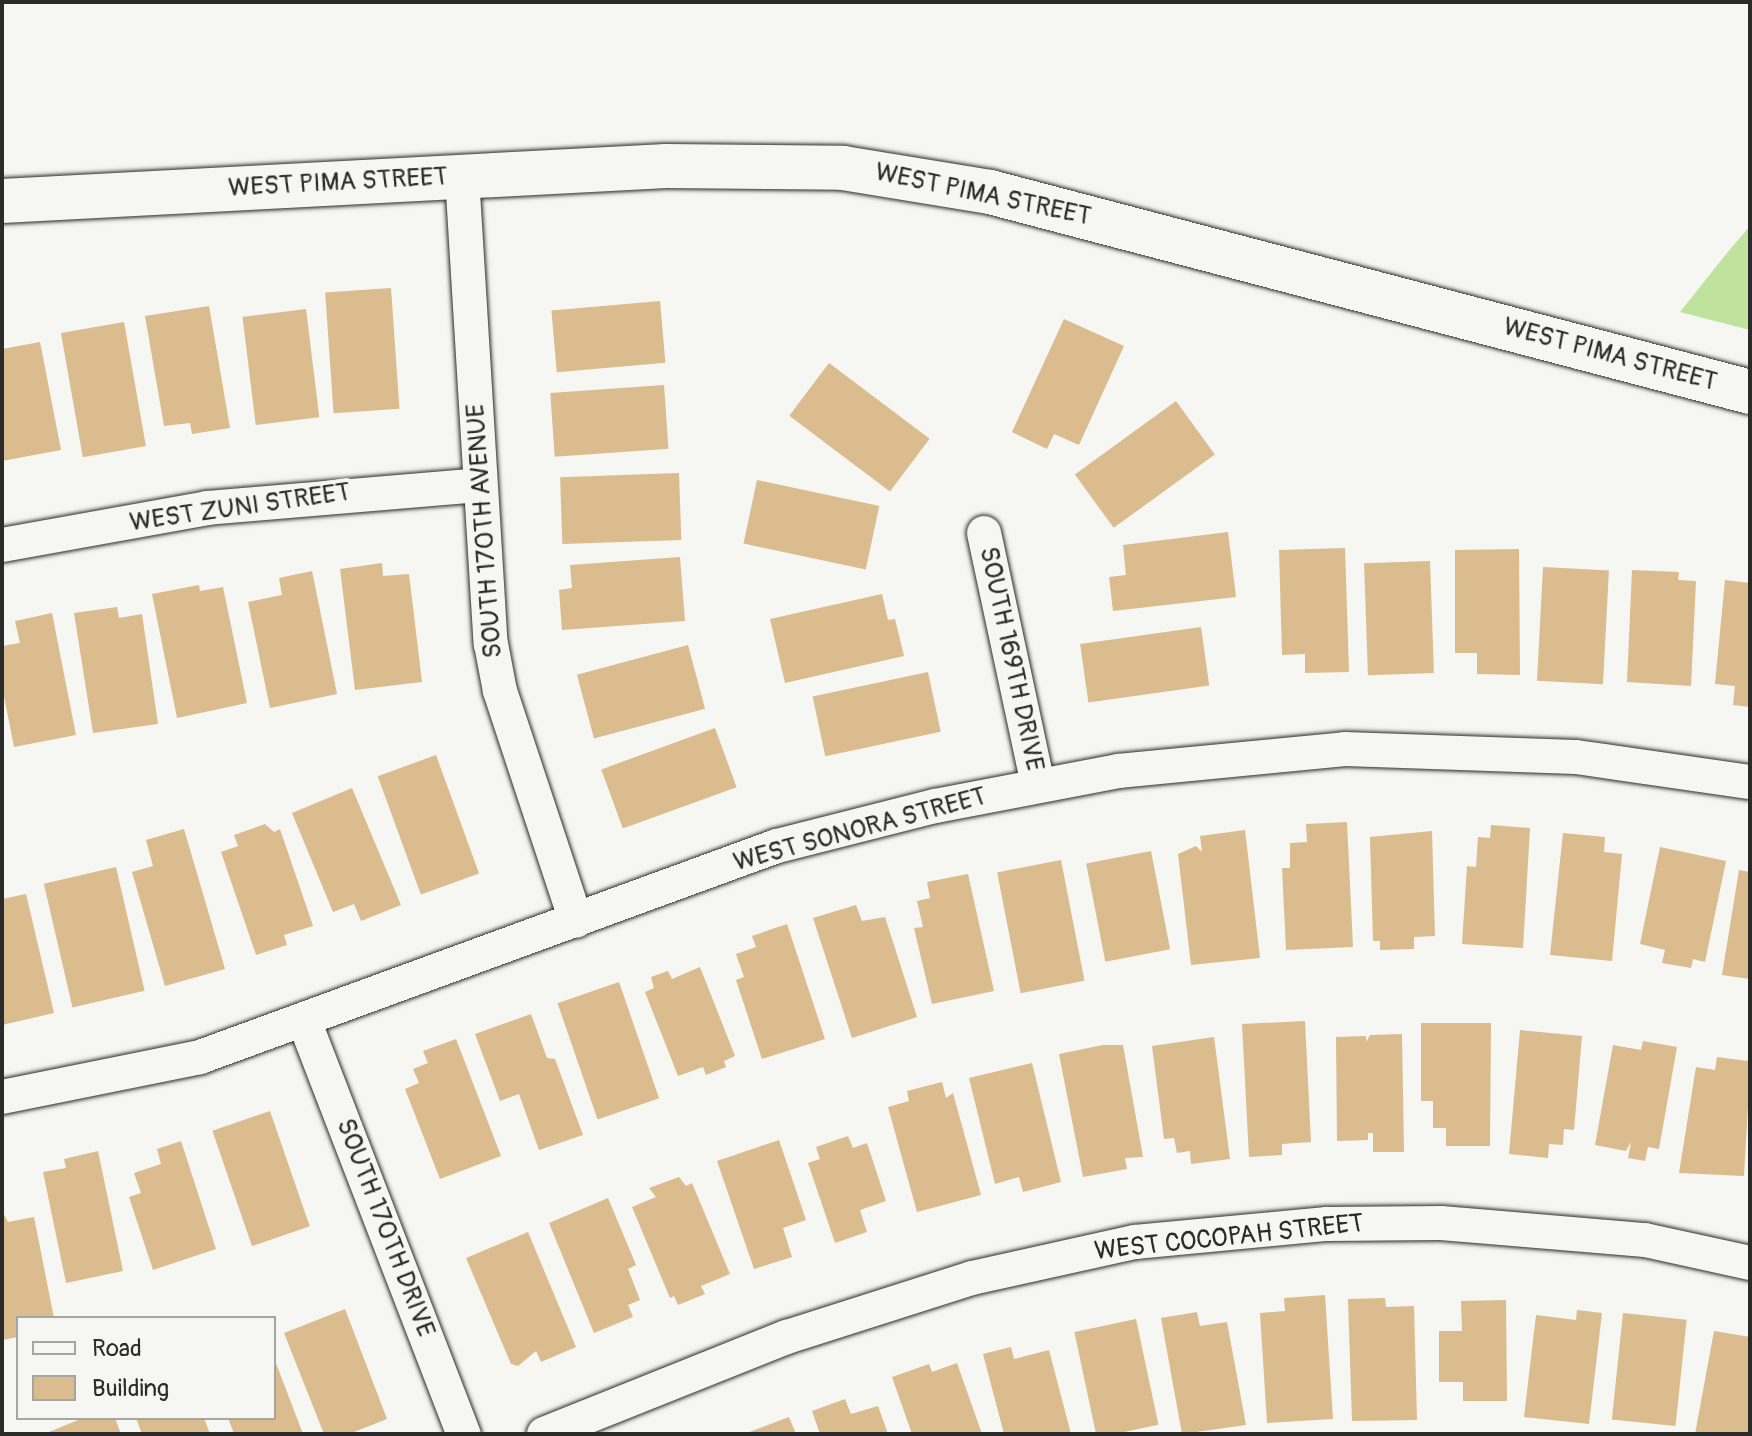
<!DOCTYPE html>
<html>
<head>
<meta charset="utf-8">
<style>
  body { margin:0 }
  #map { position:relative; width:1752px; height:1436px; overflow:hidden; background:#f6f6f2; font-family:Pangolin,sans-serif }
  div>[style] { position:absolute }
  [style*='--x'] { left:calc(var(--x)*1px); top:calc(var(--y)*1px); width:calc(var(--w)*1px); rotate:calc(var(--a)*1deg) }
  .green>* { inset:0; background:#bfe39d }
  .building>* { inset:0; background:#dbbc8e; transform-origin:0 0 }
  .roads { filter:drop-shadow(0 0 2px #2b2b2b) drop-shadow(0 0 2px #2b2b2b) }
  .street>* { height:34px; margin:-17px; padding:0 17px; transform-origin:17px; border-radius:17px; background:#f6f6f2 }
  .secondary>* { height:44px; margin:-22px; padding:0 22px; transform-origin:22px; border-radius:22px; background:#f6f6f2 }
  span { translate:-50% -50%; white-space:nowrap; text-align:center; line-height:1.15; -webkit-text-stroke:8px #f6f6f2; paint-order:stroke }
  .street-label { font-size:26px; color:#2b2b2b }
  .frame { position:absolute; inset:0; border:4px solid #2b2b2b; pointer-events:none }
  .legend { position:absolute; left:16px; top:1316px; width:260px; height:104px; box-sizing:border-box; background:#f6f6f2; border:2px solid #a5a5a2; margin:0; padding:10px 14px; list-style:none; font-size:24px; color:#2b2b2b }
  .legend li { display:flex; align-items:center; gap:16px; height:40px }
  .legend b { width:40px; border:2px solid #a5a5a2 }
</style>
</head>
<body>
<div id="map">
  <div class="green">
    <div style="clip-path:polygon(1750px 226px,1750px 330px,1680px 312px,1727px 253px)"></div>
  </div>
  <div class="building">
    <div style="left:391px;top:288px;width:121px;height:66px;rotate:86deg"></div>
    <div style="left:660px;top:301px;width:62px;height:109px;rotate:85deg"></div>
    <div style="clip-path:polygon(209px 306px,230px 428px,192px 434px,190px 423px,164px 426px,145px 316px)"></div>
    <div style="left:306px;top:309px;width:109px;height:64px;rotate:83deg"></div>
    <div style="clip-path:polygon(1064px 319px,1124px 346px,1079px 445px,1054px 434px,1047px 449px,1012px 432px)"></div>
    <div style="left:124px;top:322px;width:126px;height:64px;rotate:80deg"></div>
    <div style="clip-path:polygon(40px 342px,61px 450px,2px 461px,2px 349px)"></div>
    <div style="left:829px;top:363px;width:126px;height:66px;rotate:37deg"></div>
    <div style="left:664px;top:385px;width:64px;height:114px;rotate:86deg"></div>
    <div style="left:1176px;top:401px;width:66px;height:125px;rotate:54deg"></div>
    <div style="left:679px;top:473px;width:67px;height:119px;rotate:88deg"></div>
    <div style="left:757px;top:480px;width:125px;height:65px;rotate:12deg"></div>
    <div style="clip-path:polygon(1228px 532px,1236px 597px,1113px 611px,1109px 577px,1126px 575px,1123px 545px)"></div>
    <div style="clip-path:polygon(1345px 548px,1349px 672px,1305px 673px,1305px 654px,1282px 655px,1279px 550px)"></div>
    <div style="clip-path:polygon(1519px 549px,1520px 675px,1477px 674px,1477px 653px,1455px 653px,1455px 550px)"></div>
    <div style="clip-path:polygon(680px 557px,685px 621px,562px 630px,559px 590px,572px 588px,570px 565px)"></div>
    <div style="left:1430px;top:561px;width:112px;height:66px;rotate:88deg"></div>
    <div style="clip-path:polygon(382px 563px,383px 576px,409px 574px,422px 682px,355px 690px,340px 569px)"></div>
    <div style="left:1543px;top:567px;width:66px;height:114px;rotate:3deg"></div>
    <div style="clip-path:polygon(1632px 570px,1679px 572px,1678px 580px,1696px 581px,1691px 686px,1627px 682px)"></div>
    <div style="clip-path:polygon(312px 571px,337px 694px,270px 708px,248px 602px,282px 595px,279px 578px)"></div>
    <div style="clip-path:polygon(1725px 580px,1750px 583px,1750px 707px,1733px 705px,1735px 686px,1715px 684px)"></div>
    <div style="clip-path:polygon(199px 585px,200px 591px,223px 587px,247px 703px,177px 718px,152px 594px)"></div>
    <div style="clip-path:polygon(882px 594px,888px 620px,895px 619px,904px 656px,785px 683px,770px 619px)"></div>
    <div style="clip-path:polygon(117px 607px,119px 618px,142px 614px,158px 724px,93px 733px,74px 613px)"></div>
    <div style="clip-path:polygon(52px 613px,76px 735px,14px 747px,2px 686px,2px 646px,20px 643px,15px 621px)"></div>
    <div style="left:1201px;top:627px;width:59px;height:122px;rotate:82deg"></div>
    <div style="left:688px;top:645px;width:66px;height:115px;rotate:75deg"></div>
    <div style="left:928px;top:672px;width:61px;height:118px;rotate:78deg"></div>
    <div style="left:715px;top:728px;width:63px;height:121px;rotate:70deg"></div>
    <div style="left:436px;top:755px;width:126px;height:62px;rotate:70deg"></div>
    <div style="clip-path:polygon(352px 788px,401px 905px,361px 921px,354px 904px,333px 912px,292px 813px)"></div>
    <div style="clip-path:polygon(1347px 822px,1353px 947px,1286px 950px,1282px 868px,1290px 868px,1290px 843px,1307px 842px,1306px 824px)"></div>
    <div style="clip-path:polygon(265px 824px,274px 832px,280px 829px,313px 926px,284px 935px,287px 945px,256px 955px,221px 852px,238px 846px,234px 835px)"></div>
    <div style="clip-path:polygon(1491px 825px,1530px 828px,1523px 948px,1462px 944px,1467px 866px,1476px 867px,1478px 837px,1490px 838px)"></div>
    <div style="clip-path:polygon(184px 829px,225px 969px,165px 986px,132px 872px,153px 866px,146px 840px)"></div>
    <div style="clip-path:polygon(1245px 830px,1260px 958px,1191px 965px,1178px 854px,1196px 846px,1202px 852px,1200px 836px)"></div>
    <div style="clip-path:polygon(1432px 831px,1435px 936px,1414px 937px,1414px 949px,1380px 950px,1380px 941px,1373px 941px,1370px 837px)"></div>
    <div style="clip-path:polygon(1563px 833px,1605px 837px,1604px 852px,1622px 854px,1612px 961px,1550px 955px)"></div>
    <div style="clip-path:polygon(1660px 847px,1726px 861px,1705px 962px,1693px 959px,1691px 968px,1662px 963px,1665px 950px,1640px 944px)"></div>
    <div style="left:1151px;top:851px;width:100px;height:66px;rotate:79deg"></div>
    <div style="left:1061px;top:860px;width:123px;height:65px;rotate:79deg"></div>
    <div style="left:116px;top:867px;width:127px;height:74px;rotate:77deg"></div>
    <div style="clip-path:polygon(1739px 870px,1750px 872px,1750px 979px,1722px 975px)"></div>
    <div style="clip-path:polygon(968px 874px,994px 991px,932px 1004px,914px 928px,923px 927px,917px 901px,930px 898px,927px 882px)"></div>
    <div style="clip-path:polygon(26px 894px,54px 1013px,2px 1025px,2px 899px)"></div>
    <div style="clip-path:polygon(856px 905px,862px 921px,885px 917px,917px 1017px,852px 1038px,813px 918px)"></div>
    <div style="clip-path:polygon(787px 924px,825px 1039px,762px 1059px,736px 980px,744px 977px,736px 954px,756px 947px,752px 936px)"></div>
    <div style="clip-path:polygon(700px 967px,735px 1056px,724px 1061px,726px 1067px,706px 1075px,703px 1067px,678px 1076px,645px 992px,654px 988px,651px 977px,668px 971px,672px 979px)"></div>
    <div style="left:619px;top:982px;width:123px;height:65px;rotate:71deg"></div>
    <div style="clip-path:polygon(531px 1014px,547px 1058px,555px 1059px,583px 1135px,539px 1150px,519px 1094px,500px 1101px,475px 1034px)"></div>
    <div style="clip-path:polygon(1305px 1021px,1311px 1142px,1282px 1144px,1282px 1155px,1249px 1157px,1242px 1024px)"></div>
    <div style="clip-path:polygon(1421px 1023px,1491px 1023px,1490px 1146px,1446px 1146px,1446px 1128px,1433px 1128px,1433px 1101px,1421px 1101px)"></div>
    <div style="clip-path:polygon(1520px 1030px,1582px 1036px,1574px 1130px,1564px 1129px,1563px 1145px,1549px 1144px,1548px 1158px,1509px 1154px)"></div>
    <div style="clip-path:polygon(1402px 1034px,1404px 1152px,1373px 1152px,1373px 1133px,1368px 1133px,1368px 1140px,1337px 1141px,1336px 1037px,1366px 1036px,1366px 1042px,1370px 1035px)"></div>
    <div style="clip-path:polygon(1214px 1037px,1230px 1159px,1191px 1164px,1190px 1151px,1177px 1153px,1174px 1138px,1164px 1139px,1152px 1046px)"></div>
    <div style="clip-path:polygon(456px 1039px,501px 1156px,440px 1179px,405px 1089px,419px 1083px,413px 1069px,428px 1063px,423px 1051px)"></div>
    <div style="clip-path:polygon(1643px 1041px,1677px 1047px,1659px 1149px,1648px 1147px,1645px 1161px,1628px 1158px,1631px 1142px,1626px 1151px,1595px 1145px,1613px 1045px,1641px 1050px)"></div>
    <div style="clip-path:polygon(1103px 1045px,1123px 1045px,1143px 1157px,1125px 1158px,1127px 1169px,1083px 1177px,1059px 1054px)"></div>
    <div style="clip-path:polygon(1717px 1057px,1748px 1061px,1750px 1071px,1744px 1176px,1679px 1173px,1696px 1067px,1715px 1070px)"></div>
    <div style="clip-path:polygon(1032px 1063px,1061px 1182px,1023px 1192px,1019px 1177px,995px 1184px,969px 1078px)"></div>
    <div style="clip-path:polygon(942px 1082px,946px 1098px,953px 1093px,981px 1195px,917px 1212px,888px 1107px,909px 1101px,907px 1091px)"></div>
    <div style="left:270px;top:1111px;width:122px;height:61px;rotate:71deg"></div>
    <div style="clip-path:polygon(848px 1136px,853px 1148px,867px 1143px,886px 1201px,860px 1210px,867px 1232px,835px 1243px,808px 1163px,820px 1159px,816px 1147px)"></div>
    <div style="clip-path:polygon(779px 1140px,806px 1220px,783px 1228px,792px 1257px,754px 1269px,717px 1161px)"></div>
    <div style="clip-path:polygon(181px 1141px,216px 1249px,153px 1270px,129px 1197px,141px 1193px,134px 1173px,161px 1164px,157px 1149px)"></div>
    <div style="clip-path:polygon(98px 1151px,123px 1271px,66px 1283px,43px 1172px,66px 1168px,64px 1159px)"></div>
    <div style="clip-path:polygon(679px 1177px,686px 1186px,692px 1183px,730px 1274px,701px 1286px,705px 1294px,678px 1305px,674px 1296px,670px 1298px,632px 1207px,656px 1197px,649px 1188px)"></div>
    <div style="clip-path:polygon(608px 1198px,636px 1265px,628px 1269px,640px 1300px,628px 1305px,633px 1317px,594px 1333px,549px 1223px)"></div>
    <div style="clip-path:polygon(2px 1211px,8px 1222px,34px 1217px,54px 1318px,18px 1318px,18px 1337px,2px 1340px)"></div>
    <div style="clip-path:polygon(528px 1232px,576px 1347px,541px 1362px,536px 1351px,518px 1366px,511px 1364px,466px 1258px)"></div>
    <div style="clip-path:polygon(1325px 1295px,1333px 1419px,1267px 1423px,1260px 1313px,1285px 1311px,1284px 1298px)"></div>
    <div style="clip-path:polygon(1385px 1298px,1386px 1307px,1414px 1306px,1417px 1420px,1352px 1421px,1348px 1299px)"></div>
    <div style="clip-path:polygon(1506px 1300px,1507px 1401px,1463px 1401px,1463px 1382px,1439px 1382px,1439px 1331px,1462px 1331px,1461px 1301px)"></div>
    <div style="clip-path:polygon(345px 1309px,387px 1419px,349px 1434px,324px 1434px,284px 1333px)"></div>
    <div style="clip-path:polygon(1577px 1310px,1602px 1313px,1589px 1424px,1524px 1417px,1536px 1315px,1576px 1320px)"></div>
    <div style="clip-path:polygon(1197px 1312px,1200px 1326px,1227px 1322px,1246px 1425px,1182px 1434px,1161px 1318px)"></div>
    <div style="left:1623px;top:1313px;width:64px;height:107px;rotate:6deg"></div>
    <div style="left:1136px;top:1319px;width:108px;height:63px;rotate:78deg"></div>
    <div style="clip-path:polygon(1714px 1331px,1750px 1337px,1750px 1434px,1695px 1434px)"></div>
    <div style="clip-path:polygon(1011px 1347px,1014px 1359px,1049px 1350px,1071px 1434px,1004px 1434px,983px 1354px)"></div>
    <div style="clip-path:polygon(274px 1358px,303px 1434px,234px 1434px,228px 1418px,274px 1418px)"></div>
    <div style="clip-path:polygon(957px 1363px,982px 1434px,912px 1434px,892px 1377px,929px 1364px,932px 1372px)"></div>
    <div style="clip-path:polygon(845px 1399px,851px 1414px,878px 1406px,888px 1434px,820px 1434px,812px 1411px)"></div>
    <div style="clip-path:polygon(789px 1417px,796px 1434px,744px 1434px)"></div>
    <div style="clip-path:polygon(83px 1418px,115px 1418px,121px 1434px,44px 1434px)"></div>
    <div style="clip-path:polygon(136px 1418px,204px 1418px,210px 1434px,142px 1434px)"></div>
  </div>
  <div class="roads">
    <div class="street">
      <div style="--x:462;--y:176;--w:469;--a:86.5"></div>
      <div style="--x:491;--y:644;--w:48;--a:79.2"></div>
      <div style="--x:500;--y:691;--w:242;--a:71.7"></div>
      <div style="--x:984;--y:533;--w:258;--a:77.9"></div>
      <div style="--x:2;--y:545;--w:208;--a:-10.2"></div>
      <div style="--x:207;--y:508;--w:274;--a:-4.8"></div>
      <div style="--x:305;--y:1023;--w:441;--a:68.9"></div>
      <div style="--x:2;--y:1097;--w:202;--a:-11.4"></div>
      <div style="--x:200;--y:1057;--w:614;--a:-20.09"></div>
      <div style="--x:777;--y:846;--w:163;--a:-14.2"></div>
      <div style="--x:935;--y:806;--w:186;--a:-10.8"></div>
      <div style="--x:1118;--y:771;--w:228;--a:-5.5"></div>
      <div style="--x:1345;--y:749;--w:231;--a:2"></div>
      <div style="--x:1576;--y:757;--w:176;--a:8.2"></div>
      <div style="--x:544;--y:1434;--w:262;--a:-21.8"></div>
      <div style="--x:787;--y:1337;--w:194;--a:-17.7"></div>
      <div style="--x:972;--y:1278;--w:167;--a:-12.5"></div>
      <div style="--x:1135;--y:1242;--w:193;--a:-5.4"></div>
      <div style="--x:1327;--y:1224;--w:114;--a:-0.5"></div>
      <div style="--x:1441;--y:1223;--w:205;--a:4.8"></div>
      <div style="--x:1645;--y:1240;--w:107;--a:12.4"></div>
    </div>
    <div class="secondary">
      <div style="--x:2;--y:201;--w:665;--a:-3.02"></div>
      <div style="--x:666;--y:166;--w:177;--a:0.6"></div>
      <div style="--x:843;--y:168;--w:149;--a:9.3"></div>
      <div style="--x:990;--y:192;--w:786;--a:14.74"></div>
    </div>
  </div>
  <div class="street-label">
    <span style="left:338px;top:183px;rotate:-3deg">WEST PIMA STREET</span>
    <span style="left:983px;top:195px;rotate:12deg">WEST PIMA STREET</span>
    <span style="left:1610px;top:355px;rotate:15deg">WEST PIMA STREET</span>
    <span style="left:240px;top:508px;rotate:-8deg">WEST ZUNI STREET</span>
    <span style="left:485px;top:531px;rotate:-94deg">SOUTH 170TH AVENUE</span>
    <span style="left:1011px;top:659px;rotate:78deg">SOUTH 169TH DRIVE</span>
    <span style="left:860px;top:830px;rotate:-15deg">WEST SONORA STREET</span>
    <span style="left:385px;top:1228px;rotate:69deg">SOUTH 170TH DRIVE</span>
    <span style="left:1229px;top:1238px;rotate:-6deg">WEST COCOPAH STREET</span>
  </div>
  <div class="frame"></div>
  <ul class="legend">
  <li><b style="height:10px;background:#f6f6f2"></b>Road</li>
  <li><b style="height:22px;background:#dbbc8e"></b>Building</li>
  </ul>
</div>
</body>
</html>
